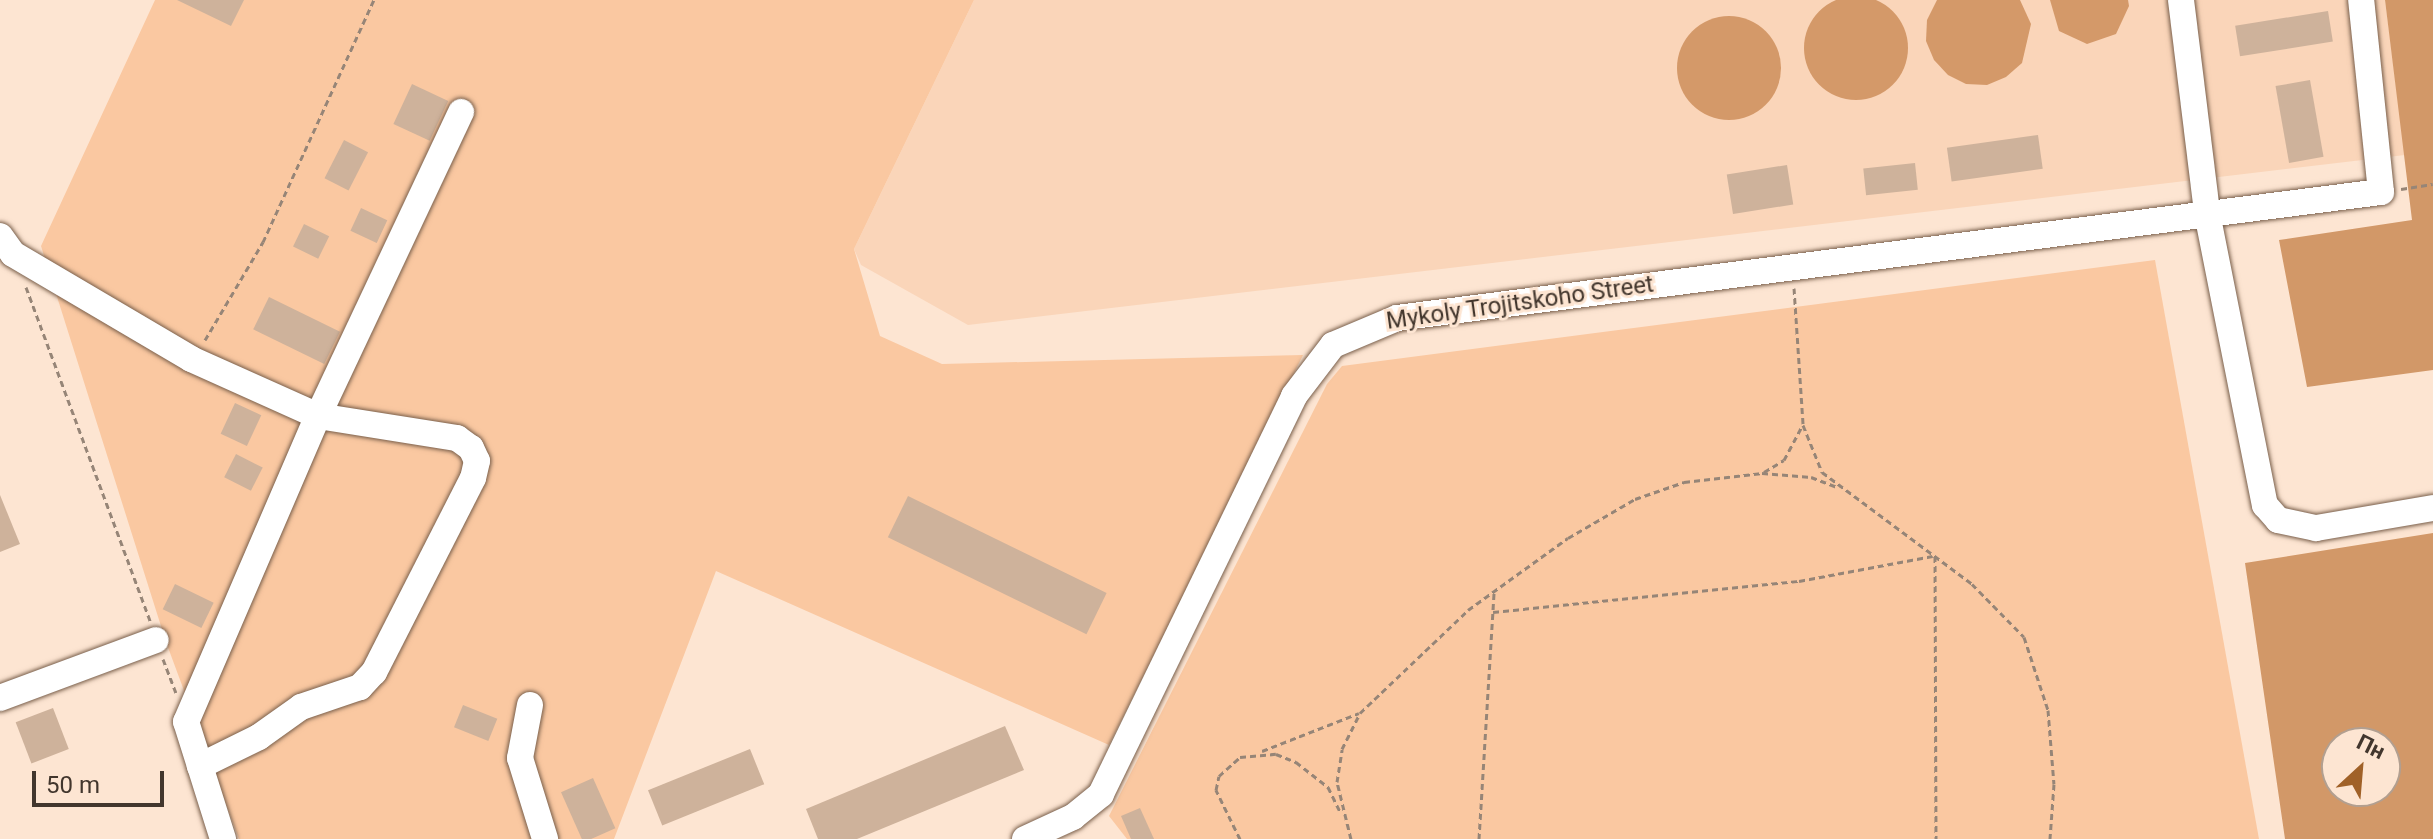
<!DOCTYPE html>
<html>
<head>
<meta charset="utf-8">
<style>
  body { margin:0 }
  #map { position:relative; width:2433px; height:839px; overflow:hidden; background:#fde5d2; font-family:Roboto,sans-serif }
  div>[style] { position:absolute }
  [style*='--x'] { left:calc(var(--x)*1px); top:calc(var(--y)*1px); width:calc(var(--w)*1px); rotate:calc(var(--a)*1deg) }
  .built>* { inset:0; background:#fad5b9 }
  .green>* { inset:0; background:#fac8a1 }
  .forest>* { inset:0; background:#d29868 }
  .water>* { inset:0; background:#d49969 }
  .round { border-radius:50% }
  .building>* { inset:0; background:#ceb29b; transform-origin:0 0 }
  .path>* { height:3px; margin-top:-1.5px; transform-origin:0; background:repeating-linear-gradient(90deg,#968577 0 6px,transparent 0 10px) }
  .roads { filter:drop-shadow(0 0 2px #795f4b) drop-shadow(0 0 2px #795f4b) }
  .minor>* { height:26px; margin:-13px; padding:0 13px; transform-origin:13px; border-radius:13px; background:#fff }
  span { translate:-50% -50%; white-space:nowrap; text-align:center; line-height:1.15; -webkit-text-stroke:6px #fde5d2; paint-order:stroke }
  .street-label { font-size:24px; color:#42362d }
  .north { position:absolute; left:2321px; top:727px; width:80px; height:80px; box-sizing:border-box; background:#fde5d2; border:2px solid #b29f90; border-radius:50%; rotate:26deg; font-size:22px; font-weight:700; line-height:32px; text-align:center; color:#42362d }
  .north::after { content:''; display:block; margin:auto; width:28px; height:36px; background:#a06128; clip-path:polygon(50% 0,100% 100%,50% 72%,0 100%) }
  .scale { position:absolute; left:32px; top:771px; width:132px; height:36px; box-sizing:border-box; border:4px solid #42362d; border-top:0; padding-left:10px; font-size:24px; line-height:28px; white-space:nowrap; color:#42362d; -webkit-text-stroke:6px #fde5d2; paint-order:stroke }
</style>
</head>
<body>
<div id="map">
  <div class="built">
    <div style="clip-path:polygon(974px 0,2385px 0,2405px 155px,968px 325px,861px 265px,854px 249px)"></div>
  </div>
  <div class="green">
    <div style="clip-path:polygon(155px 0,974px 0,854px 249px,880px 336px,942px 364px,1303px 355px,1109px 745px,716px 571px,614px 839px,239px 839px,166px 642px,41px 246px)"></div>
    <div style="clip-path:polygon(2155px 260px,2259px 839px,1127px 839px,1109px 816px,1327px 384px,1342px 366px)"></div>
  </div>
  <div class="forest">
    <div style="clip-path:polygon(2385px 0,2433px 0,2433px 370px,2307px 387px,2279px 240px,2412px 220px)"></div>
    <div style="clip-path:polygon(evenodd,2433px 533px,2433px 839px,2285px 839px,2245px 563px,2433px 533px,2385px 743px,2385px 791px,2337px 791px,2337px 743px,2385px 743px)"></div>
  </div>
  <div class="water">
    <div class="round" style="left:1804px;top:-4px;width:104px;height:104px"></div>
    <div style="clip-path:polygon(1937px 0,2020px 0,2031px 24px,2022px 63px,2006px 77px,1987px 85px,1966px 84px,1948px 75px,1934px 60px,1926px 41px,1927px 20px)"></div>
    <div style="clip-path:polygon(2050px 0,2128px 0,2129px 6px,2116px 34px,2087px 44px,2059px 31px)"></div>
    <div class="round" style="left:1677px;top:16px;width:104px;height:104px"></div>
  </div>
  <div class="building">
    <div style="clip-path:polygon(177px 0,244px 0,231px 26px)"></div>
    <div style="left:2328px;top:11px;width:31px;height:94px;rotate:81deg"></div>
    <div style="left:2310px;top:80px;width:78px;height:35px;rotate:80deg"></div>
    <div style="left:412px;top:84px;width:40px;height:44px;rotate:25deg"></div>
    <div style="left:2038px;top:135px;width:34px;height:92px;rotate:82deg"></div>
    <div style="left:344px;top:140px;width:27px;height:43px;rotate:27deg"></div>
    <div style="left:1915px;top:163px;width:27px;height:52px;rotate:84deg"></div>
    <div style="left:1787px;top:165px;width:40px;height:61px;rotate:81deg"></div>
    <div style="left:361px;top:208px;width:29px;height:25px;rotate:25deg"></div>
    <div style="left:304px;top:224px;width:28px;height:25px;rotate:26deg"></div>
    <div style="left:269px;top:297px;width:79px;height:36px;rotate:26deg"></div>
    <div style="left:235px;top:403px;width:29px;height:34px;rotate:25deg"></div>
    <div style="left:236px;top:454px;width:30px;height:26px;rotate:27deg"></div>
    <div style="clip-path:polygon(0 495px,20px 544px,0 552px)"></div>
    <div style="left:908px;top:496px;width:221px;height:46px;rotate:26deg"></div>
    <div style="left:175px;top:584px;width:43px;height:28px;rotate:26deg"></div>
    <div style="left:463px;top:705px;width:37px;height:24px;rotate:22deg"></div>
    <div style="left:53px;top:708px;width:44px;height:40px;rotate:69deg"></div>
    <div style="clip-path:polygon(1005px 726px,1024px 770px,857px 839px,818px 839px,806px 809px)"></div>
    <div style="left:750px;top:749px;width:38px;height:110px;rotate:68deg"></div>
    <div style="left:593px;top:778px;width:55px;height:35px;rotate:66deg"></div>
    <div style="clip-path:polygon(1140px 808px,1154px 839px,1131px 839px,1121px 816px)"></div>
  </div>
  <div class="path">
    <div style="--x:2401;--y:189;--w:32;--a:-9"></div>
    <div style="--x:26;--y:287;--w:356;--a:69.6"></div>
    <div style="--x:1794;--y:288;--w:137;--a:86.2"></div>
    <div style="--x:1803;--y:425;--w:51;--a:68"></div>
    <div style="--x:1822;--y:472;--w:187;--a:36.7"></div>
    <div style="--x:1972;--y:584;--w:74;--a:45.5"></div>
    <div style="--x:2024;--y:637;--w:77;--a:71.8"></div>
    <div style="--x:2048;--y:710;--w:74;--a:85.4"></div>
    <div style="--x:2054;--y:784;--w:55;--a:94.2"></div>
    <div style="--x:205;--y:340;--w:114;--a:-59.4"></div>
    <div style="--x:263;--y:242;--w:266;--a:-65.4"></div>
    <div style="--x:1764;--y:472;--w:23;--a:-31"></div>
    <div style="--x:1784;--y:460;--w:40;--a:-62"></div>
    <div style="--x:1935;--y:556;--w:283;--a:89.8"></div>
    <div style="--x:1493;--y:612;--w:308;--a:-5.8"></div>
    <div style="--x:1799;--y:581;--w:136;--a:-10.6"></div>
    <div style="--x:163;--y:659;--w:36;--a:69"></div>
    <div style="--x:1262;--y:751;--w:104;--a:-21.4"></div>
    <div style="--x:1240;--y:839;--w:55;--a:-116.1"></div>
    <div style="--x:1216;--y:790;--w:14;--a:-78"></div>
    <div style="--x:1219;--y:776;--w:28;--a:-42"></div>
    <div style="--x:1240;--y:757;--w:36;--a:-5"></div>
    <div style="--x:1276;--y:754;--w:22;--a:22"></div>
    <div style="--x:1296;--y:762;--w:41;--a:38"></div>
    <div style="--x:1328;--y:787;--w:28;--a:64"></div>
    <div style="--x:1351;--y:839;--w:59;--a:-103.8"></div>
    <div style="--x:1337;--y:782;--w:33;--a:-81"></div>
    <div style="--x:1342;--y:749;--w:40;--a:-63.4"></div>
    <div style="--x:1360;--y:713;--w:149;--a:-43.6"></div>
    <div style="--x:1468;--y:610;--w:123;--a:-35.8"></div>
    <div style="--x:1568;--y:538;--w:78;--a:-30.2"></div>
    <div style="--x:1635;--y:499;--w:52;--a:-19.1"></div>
    <div style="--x:1684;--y:482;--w:79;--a:-6.6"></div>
    <div style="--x:1762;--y:473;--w:49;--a:4.7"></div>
    <div style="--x:1811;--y:477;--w:30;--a:21"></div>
    <div style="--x:1479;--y:839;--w:248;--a:-86.5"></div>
  </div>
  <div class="roads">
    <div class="minor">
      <div style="--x:2181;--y:0;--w:215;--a:83"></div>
      <div style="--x:2207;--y:213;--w:298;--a:78.8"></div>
      <div style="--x:2265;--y:505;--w:20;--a:49"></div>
      <div style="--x:2278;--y:520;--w:39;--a:12"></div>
      <div style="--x:2316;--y:528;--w:119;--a:-9.7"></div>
      <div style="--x:0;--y:236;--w:22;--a:54"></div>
      <div style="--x:13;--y:254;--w:207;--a:30.5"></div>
      <div style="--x:191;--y:359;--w:139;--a:24.2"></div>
      <div style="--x:318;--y:416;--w:141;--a:9"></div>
      <div style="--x:457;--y:438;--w:17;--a:36"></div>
      <div style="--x:471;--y:448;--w:14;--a:65"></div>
      <div style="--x:477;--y:461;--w:17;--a:103"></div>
      <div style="--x:473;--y:478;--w:218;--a:117"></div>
      <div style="--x:374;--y:672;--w:21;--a:133"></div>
      <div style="--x:360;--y:687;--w:62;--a:161.3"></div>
      <div style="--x:301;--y:707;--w:52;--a:144.5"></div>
      <div style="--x:259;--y:737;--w:66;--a:153.8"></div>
      <div style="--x:0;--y:698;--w:166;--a:-20.4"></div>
      <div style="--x:530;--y:705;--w:54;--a:100.7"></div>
      <div style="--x:520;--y:758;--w:85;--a:72.8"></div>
      <div style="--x:223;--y:839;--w:123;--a:-107.5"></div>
      <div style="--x:186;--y:722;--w:333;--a:-66.7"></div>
      <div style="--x:318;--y:416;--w:336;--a:-64.8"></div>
      <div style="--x:1025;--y:839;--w:53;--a:-24.6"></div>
      <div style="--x:1073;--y:817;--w:36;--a:-39"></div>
      <div style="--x:1101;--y:794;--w:442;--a:-64.1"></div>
      <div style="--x:1294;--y:396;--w:64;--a:-52.6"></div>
      <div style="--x:1333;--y:345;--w:69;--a:-22.9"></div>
      <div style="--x:1397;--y:318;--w:992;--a:-7.3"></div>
      <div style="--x:2381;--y:192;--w:193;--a:-95.9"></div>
    </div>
  </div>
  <div class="street-label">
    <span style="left:1520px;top:303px;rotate:-8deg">Mykoly Trojitskoho Street</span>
  </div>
  <div class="north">Пн</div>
  <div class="scale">50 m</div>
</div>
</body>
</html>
